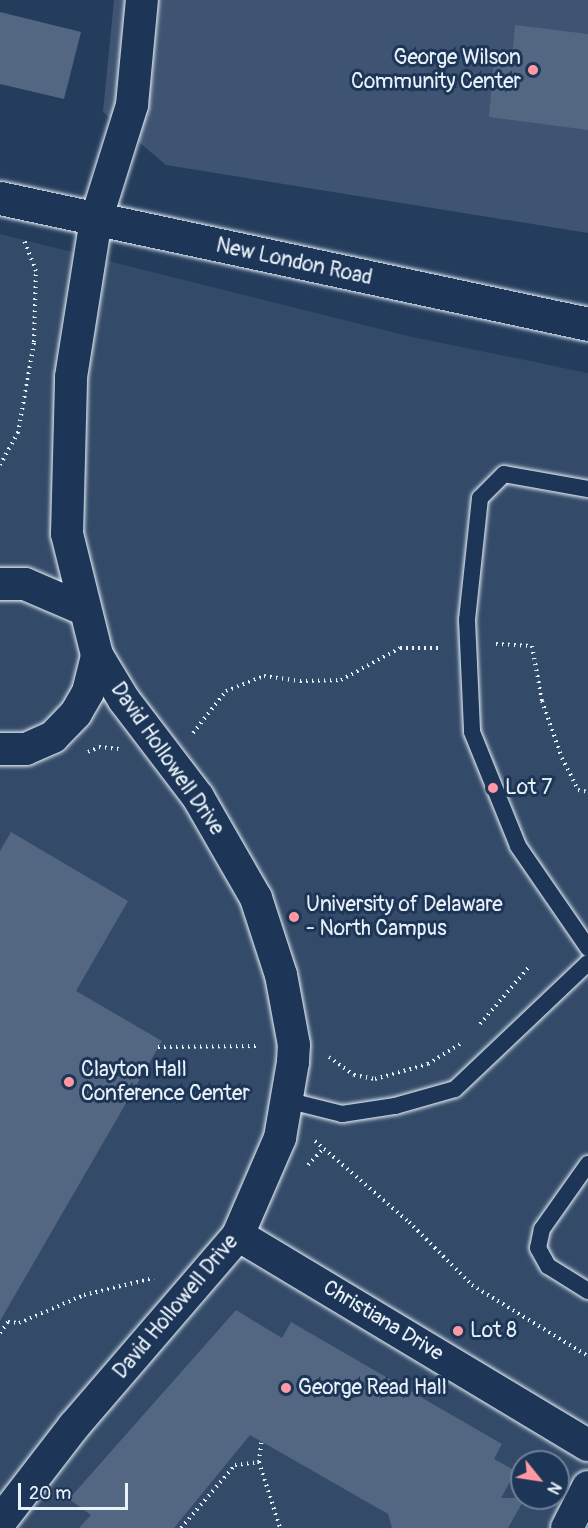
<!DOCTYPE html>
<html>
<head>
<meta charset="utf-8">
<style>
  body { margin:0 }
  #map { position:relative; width:588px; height:1528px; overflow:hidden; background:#253d5d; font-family:Pangolin,sans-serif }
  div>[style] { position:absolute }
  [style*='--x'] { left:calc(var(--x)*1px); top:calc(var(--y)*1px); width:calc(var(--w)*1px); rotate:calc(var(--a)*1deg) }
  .built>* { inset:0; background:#334a68 }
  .green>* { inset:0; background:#3e5472 }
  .building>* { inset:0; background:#536782 }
  .path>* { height:4px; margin-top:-2px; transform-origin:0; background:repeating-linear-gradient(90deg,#e8f1f8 0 1.5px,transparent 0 6px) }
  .roads { filter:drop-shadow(0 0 2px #e8f1f8) drop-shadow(0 0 2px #e8f1f8) }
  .lane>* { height:16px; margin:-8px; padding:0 8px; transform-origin:8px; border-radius:8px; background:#1d3557 }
  .street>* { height:32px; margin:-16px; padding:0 16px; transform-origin:16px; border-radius:16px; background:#1d3557 }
  .secondary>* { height:33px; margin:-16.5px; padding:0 16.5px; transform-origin:16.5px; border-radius:16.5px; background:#1d3557 }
  .dots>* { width:16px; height:16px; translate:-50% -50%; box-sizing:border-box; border:3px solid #1d3557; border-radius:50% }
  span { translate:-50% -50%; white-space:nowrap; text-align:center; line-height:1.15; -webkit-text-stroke:6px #1d3557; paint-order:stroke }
  .poi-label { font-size:21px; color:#e8f1f8 }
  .right { translate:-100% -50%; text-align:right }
  .left { translate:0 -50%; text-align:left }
  .street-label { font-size:21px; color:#e8f1f8 }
  .north { position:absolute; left:510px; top:1450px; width:60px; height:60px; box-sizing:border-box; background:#1d3557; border:2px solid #6e8097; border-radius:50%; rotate:120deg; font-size:16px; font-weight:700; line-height:24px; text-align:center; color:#e8f1f8 }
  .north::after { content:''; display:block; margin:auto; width:21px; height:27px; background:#ff9aa2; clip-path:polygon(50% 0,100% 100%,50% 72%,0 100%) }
  .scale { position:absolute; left:18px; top:1483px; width:110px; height:27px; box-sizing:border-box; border:3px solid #e8f1f8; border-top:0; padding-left:8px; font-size:18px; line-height:21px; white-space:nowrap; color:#e8f1f8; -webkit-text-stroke:4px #1d3557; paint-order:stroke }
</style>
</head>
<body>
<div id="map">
  <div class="built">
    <div style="clip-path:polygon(evenodd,0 234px,408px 336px,588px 373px,588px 1528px,0 1528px,0 234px,522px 1462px,558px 1462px,558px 1498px,522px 1498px,522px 1462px)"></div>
  </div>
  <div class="green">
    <div style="clip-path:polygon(114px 0,588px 0,588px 233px,166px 165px,103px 112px)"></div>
  </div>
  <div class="building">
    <div style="clip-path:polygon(0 12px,81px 32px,64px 99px,0 84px)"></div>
    <div style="clip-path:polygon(515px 25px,588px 34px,588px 130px,489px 117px,494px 58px,512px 60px)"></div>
    <div style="clip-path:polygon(11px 832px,128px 901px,76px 991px,162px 1041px,0 1321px,0 851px)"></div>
    <div style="clip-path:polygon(236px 1310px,282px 1338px,291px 1322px,502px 1444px,494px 1459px,516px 1471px,501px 1498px,525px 1498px,508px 1528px,392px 1528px,388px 1514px,250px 1435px,174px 1528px,79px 1528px,91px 1515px,69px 1499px)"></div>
  </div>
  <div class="path">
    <div style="--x:0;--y:465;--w:37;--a:-61"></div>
    <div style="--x:18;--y:433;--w:92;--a:-80"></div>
    <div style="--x:34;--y:342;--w:71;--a:-88.4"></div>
    <div style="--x:36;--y:271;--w:33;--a:-111"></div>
    <div style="--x:496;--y:644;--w:36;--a:3"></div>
    <div style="--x:532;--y:646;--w:56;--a:79.7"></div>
    <div style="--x:542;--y:701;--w:60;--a:70.7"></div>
    <div style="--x:562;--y:758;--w:36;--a:63"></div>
    <div style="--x:578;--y:790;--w:10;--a:11"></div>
    <div style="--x:193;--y:733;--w:53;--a:-51.8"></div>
    <div style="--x:226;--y:691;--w:41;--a:-21.5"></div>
    <div style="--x:264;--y:676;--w:36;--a:8"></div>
    <div style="--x:300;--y:681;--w:41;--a:-1.4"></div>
    <div style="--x:341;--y:680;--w:67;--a:-28.5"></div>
    <div style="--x:400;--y:648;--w:42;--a:0"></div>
    <div style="--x:88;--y:752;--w:12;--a:-24"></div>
    <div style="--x:99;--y:747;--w:20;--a:6"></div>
    <div style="--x:480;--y:1024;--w:74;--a:-49.4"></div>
    <div style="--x:158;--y:1047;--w:102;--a:-0.6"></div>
    <div style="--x:329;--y:1057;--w:31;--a:36"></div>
    <div style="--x:354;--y:1075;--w:21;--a:11"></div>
    <div style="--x:375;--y:1079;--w:55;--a:-15.8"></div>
    <div style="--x:428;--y:1064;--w:38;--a:-32"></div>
    <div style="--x:315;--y:1141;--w:124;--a:40.8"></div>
    <div style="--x:409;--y:1222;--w:89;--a:45"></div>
    <div style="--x:472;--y:1285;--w:136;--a:31.5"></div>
    <div style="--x:308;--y:1165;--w:21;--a:-47"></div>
    <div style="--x:0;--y:1333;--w:14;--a:-54"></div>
    <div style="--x:8;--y:1322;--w:11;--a:5"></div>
    <div style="--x:19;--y:1323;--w:71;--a:-23.3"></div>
    <div style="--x:84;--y:1295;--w:72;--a:-13.7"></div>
    <div style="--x:259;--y:1462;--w:69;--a:72.3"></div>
    <div style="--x:181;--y:1528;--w:83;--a:-49.4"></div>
    <div style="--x:235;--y:1465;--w:24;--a:-7"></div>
    <div style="--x:259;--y:1462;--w:23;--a:-83"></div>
  </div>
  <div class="roads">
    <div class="lane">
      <div style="--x:588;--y:489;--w:85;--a:-169.9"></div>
      <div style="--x:504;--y:474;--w:34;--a:135"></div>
      <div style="--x:480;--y:498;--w:123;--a:96.1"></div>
      <div style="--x:467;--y:620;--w:112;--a:87.4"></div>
      <div style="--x:472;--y:732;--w:123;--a:68"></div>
      <div style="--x:518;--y:846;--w:124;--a:55.5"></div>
      <div style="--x:286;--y:1100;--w:58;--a:14"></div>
      <div style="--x:342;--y:1114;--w:54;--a:-8.6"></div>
      <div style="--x:395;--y:1106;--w:62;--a:-15.8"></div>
      <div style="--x:455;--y:1089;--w:183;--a:-43.5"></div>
      <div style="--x:588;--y:1164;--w:80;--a:125.3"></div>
      <div style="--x:542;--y:1229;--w:19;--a:102"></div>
      <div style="--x:538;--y:1248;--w:21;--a:61"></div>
      <div style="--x:548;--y:1266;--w:47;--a:32"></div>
    </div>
    <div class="street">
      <div style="--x:0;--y:584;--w:25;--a:0"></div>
      <div style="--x:25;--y:584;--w:63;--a:23.3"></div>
      <div style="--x:0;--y:749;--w:26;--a:0"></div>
      <div style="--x:26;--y:749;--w:30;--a:-24"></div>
      <div style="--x:53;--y:737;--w:33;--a:-46"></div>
      <div style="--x:76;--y:713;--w:24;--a:-60"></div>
      <div style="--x:88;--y:692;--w:38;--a:-76"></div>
      <div style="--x:238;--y:1235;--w:408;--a:31"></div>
      <div style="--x:0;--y:1522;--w:121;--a:-52.4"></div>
      <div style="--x:74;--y:1426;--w:252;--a:-49.3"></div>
      <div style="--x:238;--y:1235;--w:106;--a:-66.6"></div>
      <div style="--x:280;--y:1138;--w:77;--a:-80.3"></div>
      <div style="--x:293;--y:1062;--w:17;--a:-87"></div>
      <div style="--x:294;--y:1045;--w:71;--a:-100.5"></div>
      <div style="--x:281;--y:975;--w:81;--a:-108"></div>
      <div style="--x:256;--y:898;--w:116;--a:-119.9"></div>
      <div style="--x:198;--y:797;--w:122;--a:-127.3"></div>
      <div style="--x:124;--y:700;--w:52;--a:-121"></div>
      <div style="--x:97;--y:655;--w:125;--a:-103.9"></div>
      <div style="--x:67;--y:534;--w:157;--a:-88.5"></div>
      <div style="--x:71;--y:377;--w:159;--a:-81"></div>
      <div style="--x:96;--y:220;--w:121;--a:-72.6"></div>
      <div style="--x:132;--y:105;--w:105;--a:-84.6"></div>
      <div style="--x:567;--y:1528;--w:46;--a:-62.9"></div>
    </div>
    <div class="secondary">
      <div style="--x:0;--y:198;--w:601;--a:12.09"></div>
    </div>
  </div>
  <div class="dots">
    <div style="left:533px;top:70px;background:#ff9aa2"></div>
    <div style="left:493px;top:788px;background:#ff9aa2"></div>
    <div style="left:294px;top:917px;background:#ff9aa2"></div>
    <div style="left:69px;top:1082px;background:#ff9aa2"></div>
    <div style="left:458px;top:1331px;background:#ff9aa2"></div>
    <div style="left:286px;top:1388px;background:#ff9aa2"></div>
  </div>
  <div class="poi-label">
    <span class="right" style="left:521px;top:70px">George Wilson<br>Community Center</span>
    <span class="left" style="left:505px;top:788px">Lot 7</span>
    <span class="left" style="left:306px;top:917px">University of Delaware<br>- North Campus</span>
    <span class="left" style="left:81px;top:1082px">Clayton Hall<br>Conference Center</span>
    <span class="left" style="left:470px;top:1331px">Lot 8</span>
    <span class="left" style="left:298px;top:1388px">George Read Hall</span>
  </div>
  <div class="street-label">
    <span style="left:294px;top:262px;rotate:12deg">New London Road</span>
    <span style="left:167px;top:759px;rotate:55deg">David Hollowell Drive</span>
    <span style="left:176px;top:1307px;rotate:-50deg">David Hollowell Drive</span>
    <span style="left:383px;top:1321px;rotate:31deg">Christiana Drive</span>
  </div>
  <div class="north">N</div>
  <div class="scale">20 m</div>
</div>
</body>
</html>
